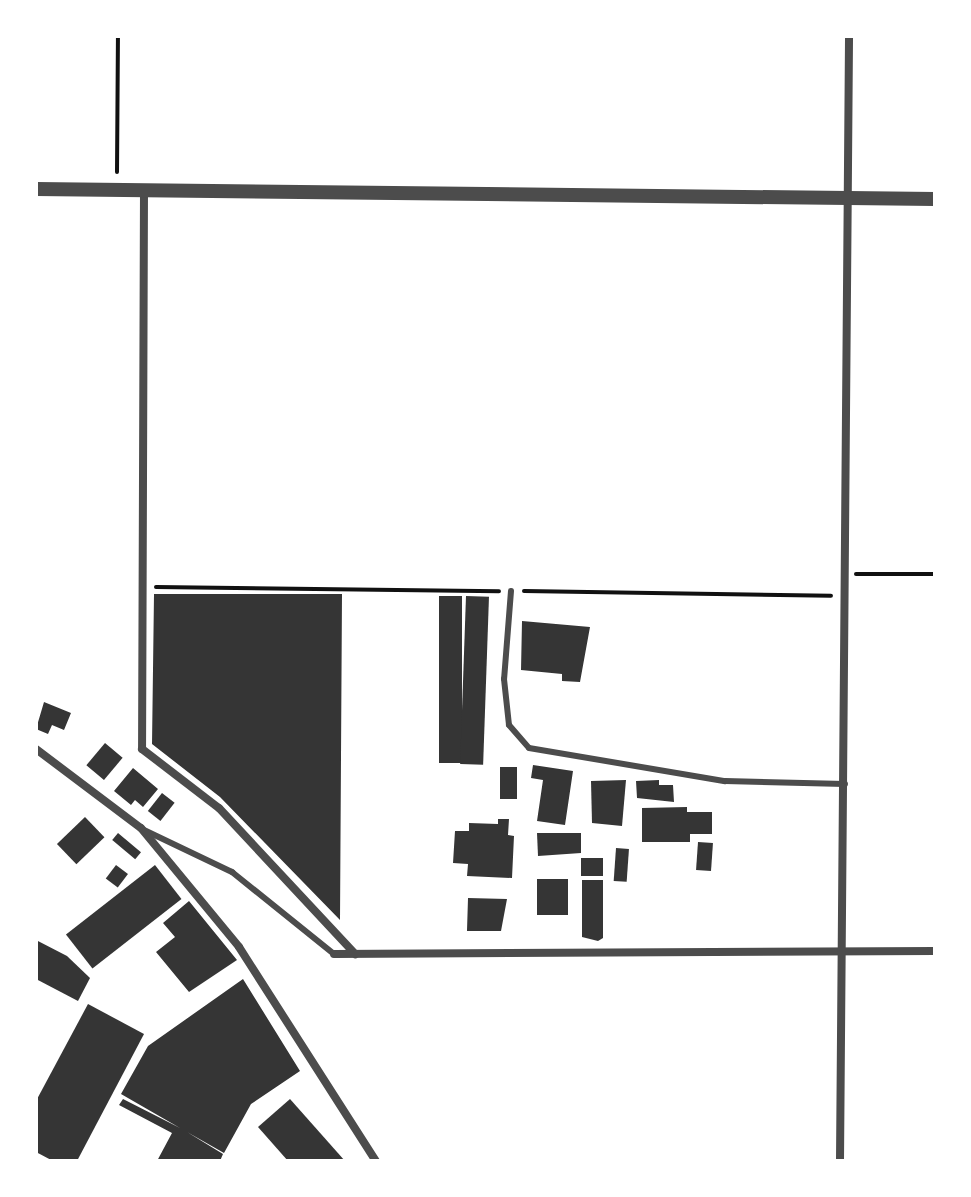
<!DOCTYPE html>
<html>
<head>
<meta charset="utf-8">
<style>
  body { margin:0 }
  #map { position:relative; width:971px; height:1197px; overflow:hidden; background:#fff; font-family:"Exo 2",sans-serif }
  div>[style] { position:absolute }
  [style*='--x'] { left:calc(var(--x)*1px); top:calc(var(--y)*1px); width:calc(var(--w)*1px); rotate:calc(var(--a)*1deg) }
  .building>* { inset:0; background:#353535; transform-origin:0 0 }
  .path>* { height:4px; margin:-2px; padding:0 2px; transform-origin:2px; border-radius:2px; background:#111 }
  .service>* { height:6px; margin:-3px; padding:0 3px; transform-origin:3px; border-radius:3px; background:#4c4c4c }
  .minor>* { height:8px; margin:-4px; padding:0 4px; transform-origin:4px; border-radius:4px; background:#4c4c4c }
  .tertiary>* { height:14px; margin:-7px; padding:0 7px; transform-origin:7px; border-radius:7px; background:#4c4c4c }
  span { translate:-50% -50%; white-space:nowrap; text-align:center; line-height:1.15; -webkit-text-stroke:6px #fff; paint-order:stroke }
  .frame { position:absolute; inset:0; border:38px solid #fff; pointer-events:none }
</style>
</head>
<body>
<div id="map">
  <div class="building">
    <div style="clip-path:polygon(154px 594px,342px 594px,340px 920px,220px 797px,152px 744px)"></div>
    <div style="left:439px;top:596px;width:23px;height:167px"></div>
    <div style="left:466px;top:596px;width:23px;height:168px;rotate:2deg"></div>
    <div style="clip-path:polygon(522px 621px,590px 627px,580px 682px,562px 681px,562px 674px,521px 670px)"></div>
    <div style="clip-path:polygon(44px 702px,71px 713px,64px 730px,52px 725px,48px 734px,36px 729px)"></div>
    <div style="left:105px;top:743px;width:23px;height:29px;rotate:40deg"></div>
    <div style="clip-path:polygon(533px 765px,573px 771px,565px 825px,537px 821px,543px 780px,531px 778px)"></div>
    <div style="left:517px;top:767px;width:32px;height:17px;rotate:90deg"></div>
    <div style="clip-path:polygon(133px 768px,158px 789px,143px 807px,135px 800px,131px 805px,114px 791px)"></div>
    <div style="clip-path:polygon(626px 780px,622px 826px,592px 823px,591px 781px)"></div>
    <div style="clip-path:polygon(659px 780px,659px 785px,673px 785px,674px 802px,637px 798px,636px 781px)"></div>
    <div style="left:162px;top:793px;width:16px;height:23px;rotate:38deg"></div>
    <div style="clip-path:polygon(687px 807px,687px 812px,712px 812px,712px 834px,690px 834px,690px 842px,642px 842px,642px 808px)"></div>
    <div style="left:85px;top:817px;width:28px;height:39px;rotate:46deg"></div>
    <div style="clip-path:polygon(498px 819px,509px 819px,508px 835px,514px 836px,512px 878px,467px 876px,468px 864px,453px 863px,455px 831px,469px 831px,469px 823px,498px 824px)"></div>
    <div style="left:118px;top:833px;width:30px;height:9px;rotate:40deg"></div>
    <div style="clip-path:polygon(537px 833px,581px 833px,581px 853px,538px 856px)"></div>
    <div style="left:698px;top:842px;width:15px;height:28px;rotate:4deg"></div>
    <div style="left:616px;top:848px;width:13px;height:33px;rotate:4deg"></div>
    <div style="left:581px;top:858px;width:22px;height:18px"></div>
    <div style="left:116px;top:865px;width:15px;height:17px;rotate:37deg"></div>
    <div style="left:155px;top:865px;width:43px;height:113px;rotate:52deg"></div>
    <div style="left:537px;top:879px;width:31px;height:36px"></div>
    <div style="clip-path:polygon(582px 880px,603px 880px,603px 938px,598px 941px,582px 937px)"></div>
    <div style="clip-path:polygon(468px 898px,507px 899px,501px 931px,467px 931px)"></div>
    <div style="clip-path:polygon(189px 901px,237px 960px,189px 992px,156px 952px,175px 937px,163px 923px)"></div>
    <div style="clip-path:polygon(36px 940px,67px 956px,90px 978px,78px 1001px,36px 979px)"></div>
    <div style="clip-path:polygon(243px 979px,300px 1071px,251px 1104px,224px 1153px,187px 1132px,223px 1154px,220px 1161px,157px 1161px,172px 1133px,119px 1105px,123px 1099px,180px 1128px,121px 1094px,148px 1046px)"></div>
    <div style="clip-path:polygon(88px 1004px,144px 1034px,77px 1161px,53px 1161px,36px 1152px,36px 1101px)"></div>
    <div style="clip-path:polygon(290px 1099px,345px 1161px,288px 1161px,258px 1127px)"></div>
  </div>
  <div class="path">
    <div style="--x:117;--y:172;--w:136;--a:-89.6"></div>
    <div style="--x:856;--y:574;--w:79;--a:0"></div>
    <div style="--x:156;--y:587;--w:343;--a:0.7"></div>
    <div style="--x:524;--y:591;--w:307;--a:0.9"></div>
  </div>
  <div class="service">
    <div style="--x:511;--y:591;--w:88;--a:94.5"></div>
    <div style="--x:504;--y:679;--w:46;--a:83.8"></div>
    <div style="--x:509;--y:725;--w:30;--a:49"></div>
    <div style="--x:529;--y:748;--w:199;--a:9.6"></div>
    <div style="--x:725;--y:781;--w:120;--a:1.4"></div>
    <div style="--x:144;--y:830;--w:98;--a:25.5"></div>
    <div style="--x:232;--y:872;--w:131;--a:38.8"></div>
  </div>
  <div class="minor">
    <div style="--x:144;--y:190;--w:559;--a:90.2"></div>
    <div style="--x:142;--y:749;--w:97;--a:37.5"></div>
    <div style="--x:219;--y:808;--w:200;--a:47"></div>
    <div style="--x:36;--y:749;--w:131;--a:37"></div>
    <div style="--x:141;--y:828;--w:154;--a:50.5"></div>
    <div style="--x:239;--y:947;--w:254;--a:57.4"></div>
    <div style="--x:334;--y:954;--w:601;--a:-0.29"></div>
    <div style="--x:840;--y:1161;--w:1125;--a:-89.54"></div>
  </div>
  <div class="tertiary">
    <div style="--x:36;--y:189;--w:899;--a:0.64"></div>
  </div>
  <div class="frame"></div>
</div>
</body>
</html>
